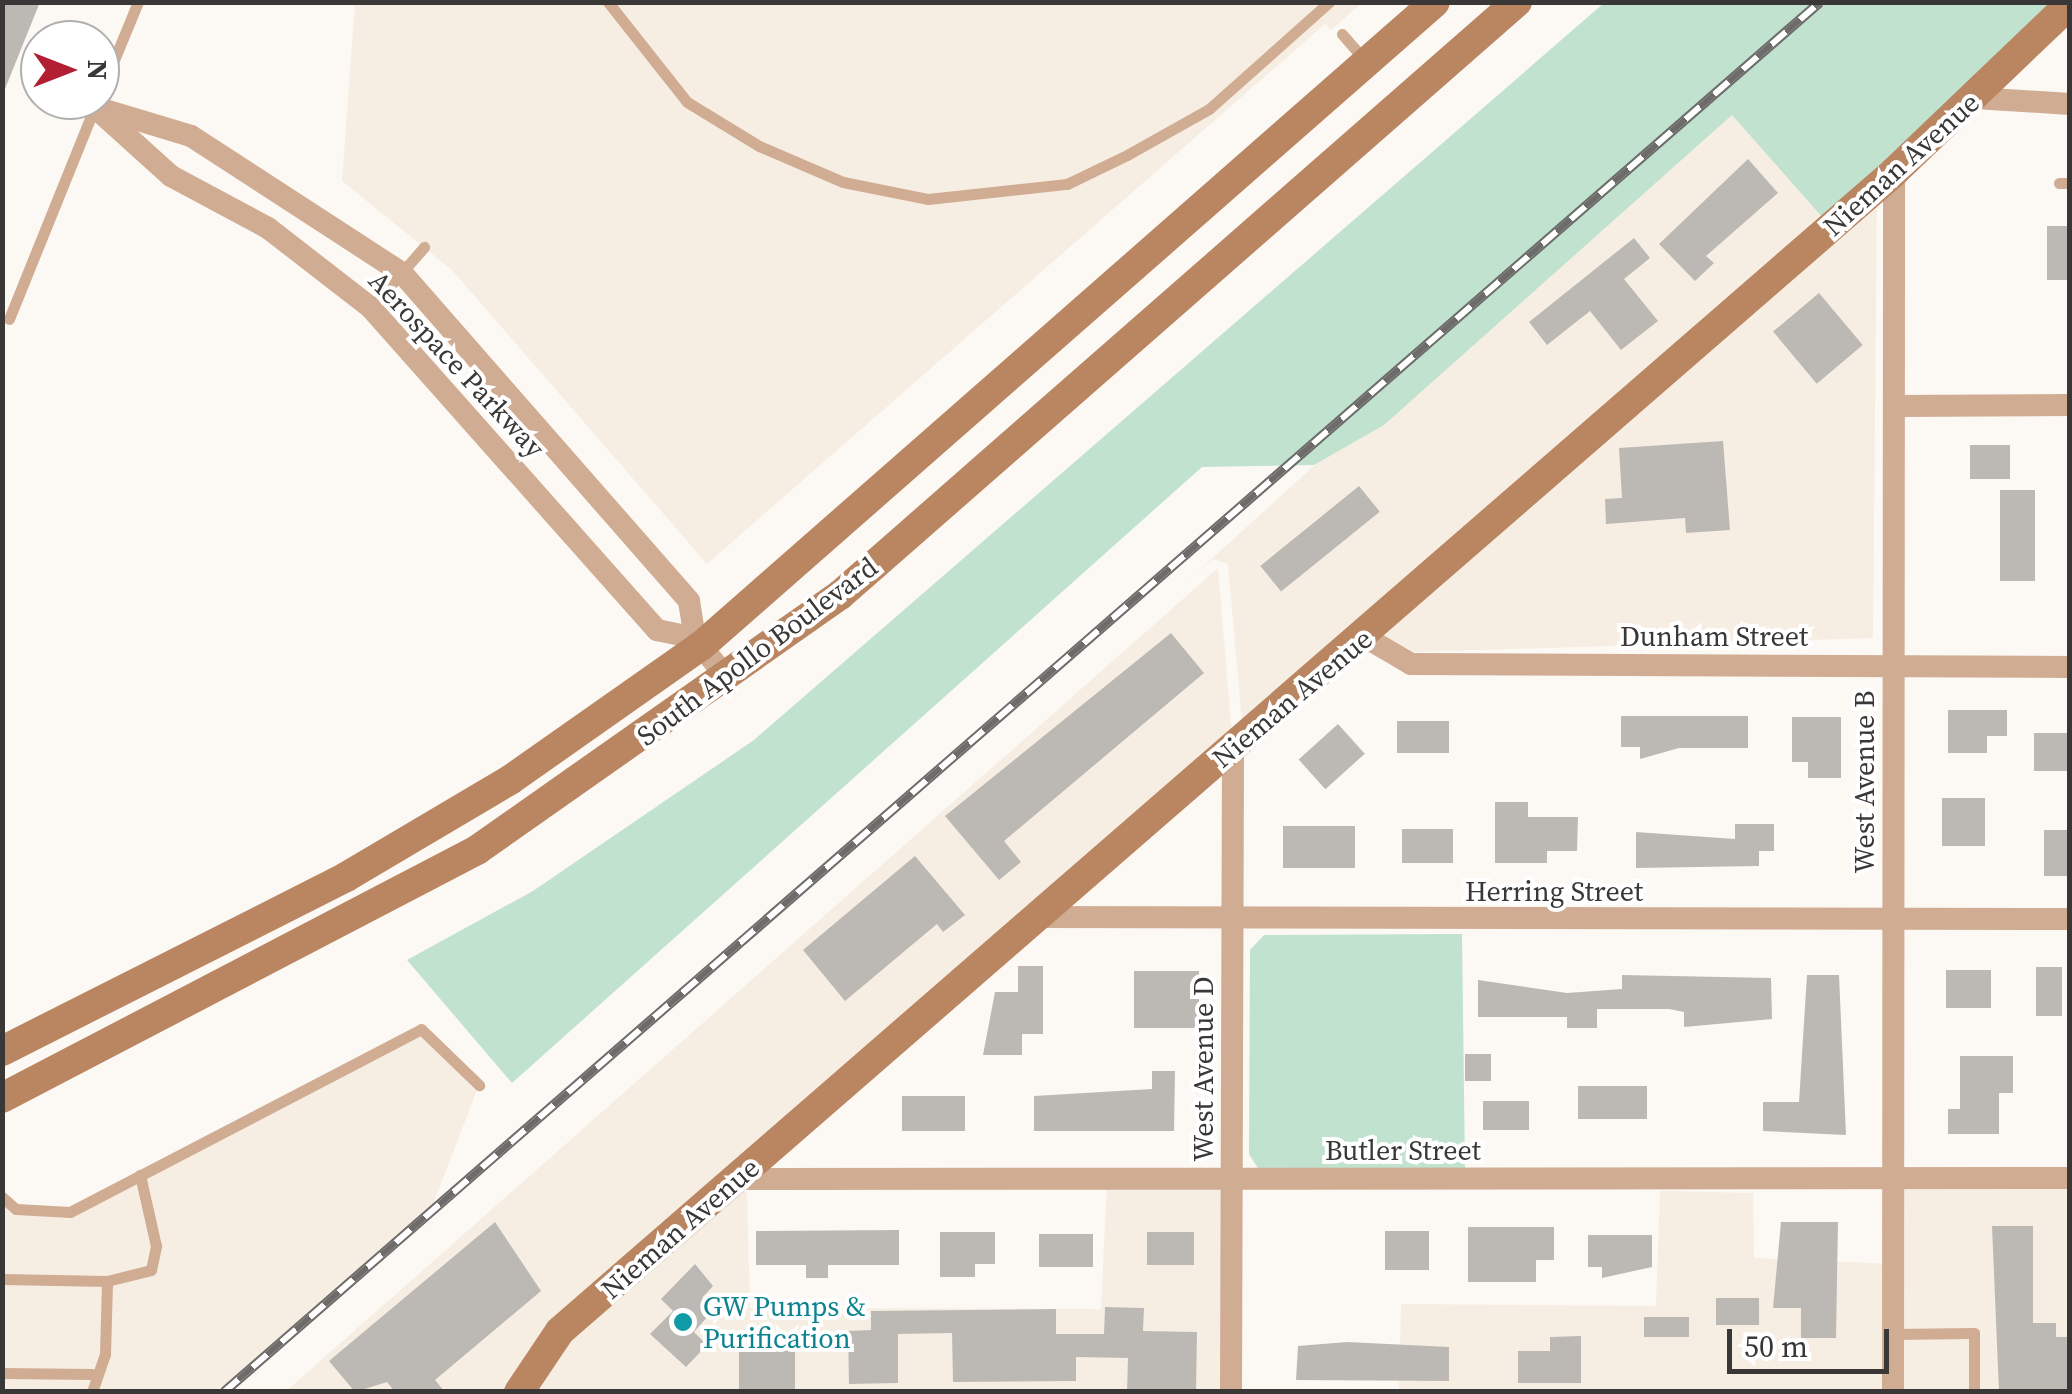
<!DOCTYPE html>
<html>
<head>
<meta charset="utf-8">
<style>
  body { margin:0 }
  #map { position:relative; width:2072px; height:1394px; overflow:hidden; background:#fcf8f4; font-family:"Source Serif 4",serif }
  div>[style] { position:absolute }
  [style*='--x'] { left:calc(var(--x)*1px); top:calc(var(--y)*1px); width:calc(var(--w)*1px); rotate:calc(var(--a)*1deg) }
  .built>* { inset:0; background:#f7eee3 }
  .green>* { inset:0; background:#c1e2cf }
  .building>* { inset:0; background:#bcb9b5; transform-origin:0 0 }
  .lane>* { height:11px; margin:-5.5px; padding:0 5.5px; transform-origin:5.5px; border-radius:5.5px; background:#d0ac93 }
  .street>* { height:22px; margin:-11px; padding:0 11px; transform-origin:11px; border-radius:11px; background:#d0ac93 }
  .secondary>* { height:30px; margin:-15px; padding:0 15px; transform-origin:15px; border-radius:15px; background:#ba8561 }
  .rail>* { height:10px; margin-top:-5px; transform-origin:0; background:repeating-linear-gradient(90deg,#fff 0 19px,#6e6c6a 0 38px); box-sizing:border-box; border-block:2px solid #6e6c6a }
  .dots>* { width:28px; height:28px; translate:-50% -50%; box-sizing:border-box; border:5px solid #fff; border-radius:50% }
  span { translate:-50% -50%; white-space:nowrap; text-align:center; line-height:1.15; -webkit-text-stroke:8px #fff; paint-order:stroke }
  .street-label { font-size:28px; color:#393836 }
  .culture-label { font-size:28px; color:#0d838f }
  .left { translate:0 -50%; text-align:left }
  .frame { position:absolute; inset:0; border:5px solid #393836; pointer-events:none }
  .north { position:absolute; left:20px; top:20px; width:100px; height:100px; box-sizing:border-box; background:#fff; border:2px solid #b0afaf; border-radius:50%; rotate:90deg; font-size:28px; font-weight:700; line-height:40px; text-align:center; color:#393836 }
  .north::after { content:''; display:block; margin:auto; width:35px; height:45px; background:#b21f32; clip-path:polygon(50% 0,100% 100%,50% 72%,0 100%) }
  .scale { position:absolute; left:1727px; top:1329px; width:162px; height:45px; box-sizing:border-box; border:5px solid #393836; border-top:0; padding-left:12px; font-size:30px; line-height:35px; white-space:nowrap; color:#393836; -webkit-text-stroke:8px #fff; paint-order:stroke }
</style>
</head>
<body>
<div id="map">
  <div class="built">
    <div style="clip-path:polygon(355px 3px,1362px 3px,1331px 30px,1325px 24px,707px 564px,452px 270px,342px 181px)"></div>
    <div style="clip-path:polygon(1732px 114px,1823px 218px,1242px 724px,1228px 564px,1213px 559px,1184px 584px,1328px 453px,1384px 425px)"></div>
    <div style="clip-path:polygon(1877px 203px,1873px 638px,1414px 652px,1384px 635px)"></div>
    <div style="clip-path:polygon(1218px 568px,1233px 747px,736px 1180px,747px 1194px,750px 1308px,1101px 1309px,1107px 1181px,1233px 1181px,1230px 1391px,285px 1392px)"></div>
    <div style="clip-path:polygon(421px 1029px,479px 1085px,430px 1212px,224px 1391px,3px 1391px,2px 1197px,16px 1209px,70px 1212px)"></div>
    <div style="clip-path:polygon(2069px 1178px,2069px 1391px,1399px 1392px,1401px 1304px,1656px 1306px,1660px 1191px,1753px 1193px,1754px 1258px,1892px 1264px,1892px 1179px)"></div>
  </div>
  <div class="green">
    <div style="clip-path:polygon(1604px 3px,2054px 3px,1823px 218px,1732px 115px,1384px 425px,1314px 465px,1202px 467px,512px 1083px,407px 960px,533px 891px,754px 740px)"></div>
    <div style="clip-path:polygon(1462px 934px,1465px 1169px,1259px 1170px,1249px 1154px,1250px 950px,1264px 935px)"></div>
  </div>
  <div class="building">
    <div style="clip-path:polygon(2px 2px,40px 2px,3px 94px,2px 94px)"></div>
    <div style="clip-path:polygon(1748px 159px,1778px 193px,1706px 256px,1714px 263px,1695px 281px,1659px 244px)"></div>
    <div style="left:2047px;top:226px;width:23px;height:54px"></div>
    <div style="clip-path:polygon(1634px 238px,1650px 258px,1624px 279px,1658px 321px,1621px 350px,1590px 311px,1547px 345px,1529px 322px)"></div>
    <div style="left:1819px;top:293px;width:68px;height:60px;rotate:50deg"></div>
    <div style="clip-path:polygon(1723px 441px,1730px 530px,1686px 533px,1685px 518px,1606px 524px,1605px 499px,1622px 498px,1619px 448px)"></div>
    <div style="left:1970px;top:445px;width:40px;height:34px"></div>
    <div style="left:1359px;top:486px;width:33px;height:127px;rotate:51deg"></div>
    <div style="left:2000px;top:490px;width:35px;height:91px"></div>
    <div style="clip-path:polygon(1171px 633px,1204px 673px,1004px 841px,1021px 862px,999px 880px,945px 816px)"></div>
    <div style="clip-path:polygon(1948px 710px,2007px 710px,2007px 736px,1987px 736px,1987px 753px,1948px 753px)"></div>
    <div style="clip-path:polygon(1621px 716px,1748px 716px,1748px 748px,1679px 748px,1640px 759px,1640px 747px,1621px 747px)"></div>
    <div style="clip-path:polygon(1792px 717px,1841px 717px,1841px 778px,1808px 778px,1808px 762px,1792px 762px)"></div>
    <div style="left:1397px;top:721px;width:52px;height:32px"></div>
    <div style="left:1338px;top:724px;width:40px;height:53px;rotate:48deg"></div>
    <div style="left:2034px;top:733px;width:36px;height:38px"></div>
    <div style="left:1942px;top:798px;width:43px;height:48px"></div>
    <div style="clip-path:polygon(1495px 802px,1528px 802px,1528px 817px,1578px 817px,1577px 851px,1547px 851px,1547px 863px,1495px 863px)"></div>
    <div style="clip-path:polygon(1735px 824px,1774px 824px,1774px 851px,1759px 851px,1759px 866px,1636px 868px,1636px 832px,1735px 839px)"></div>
    <div style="left:1283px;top:826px;width:72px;height:42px"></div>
    <div style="left:1402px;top:829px;width:51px;height:34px"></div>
    <div style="left:2044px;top:830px;width:26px;height:46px"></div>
    <div style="clip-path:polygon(915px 856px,965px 915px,943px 932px,937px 924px,845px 1001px,803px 950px)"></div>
    <div style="clip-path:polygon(1018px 966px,1043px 966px,1043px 1034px,1022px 1034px,1022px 1055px,983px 1055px,995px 992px,1018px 992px)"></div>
    <div style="left:2036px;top:967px;width:26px;height:49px"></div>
    <div style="left:1946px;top:970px;width:45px;height:38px"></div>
    <div style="left:1134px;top:971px;width:65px;height:57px"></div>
    <div style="clip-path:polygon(1622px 975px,1771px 978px,1772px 1019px,1684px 1027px,1684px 1012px,1669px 1009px,1597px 1009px,1597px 1028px,1567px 1028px,1567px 1017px,1478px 1017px,1478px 980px,1567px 993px,1622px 989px)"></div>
    <div style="clip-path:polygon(1807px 975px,1839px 975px,1846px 1135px,1763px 1131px,1763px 1102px,1799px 1102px)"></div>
    <div style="left:1465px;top:1054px;width:26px;height:27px"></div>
    <div style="clip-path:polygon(1960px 1056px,2013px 1056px,2013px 1093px,1999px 1093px,1999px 1134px,1948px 1134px,1948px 1109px,1960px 1109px)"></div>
    <div style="clip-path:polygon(1152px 1071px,1175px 1071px,1174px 1131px,1034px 1131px,1034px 1096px,1152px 1089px)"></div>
    <div style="left:1578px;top:1086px;width:69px;height:33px"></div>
    <div style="left:902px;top:1096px;width:63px;height:35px"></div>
    <div style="left:1483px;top:1101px;width:46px;height:29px"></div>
    <div style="clip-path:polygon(495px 1222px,541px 1291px,435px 1380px,445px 1392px,395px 1392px,387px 1382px,355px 1392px,329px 1361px)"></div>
    <div style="clip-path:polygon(1781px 1222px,1838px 1222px,1836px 1338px,1801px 1338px,1801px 1308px,1773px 1308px)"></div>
    <div style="clip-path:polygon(1992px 1226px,2033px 1226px,2033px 1323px,2056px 1323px,2056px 1337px,2070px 1337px,2070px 1392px,1999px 1392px)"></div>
    <div style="clip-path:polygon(1468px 1227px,1554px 1227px,1554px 1260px,1536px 1260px,1536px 1282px,1468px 1282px)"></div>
    <div style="clip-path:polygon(899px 1230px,899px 1265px,828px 1265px,828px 1278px,806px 1278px,806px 1265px,756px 1265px,756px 1231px)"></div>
    <div style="left:1385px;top:1231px;width:44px;height:39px"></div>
    <div style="clip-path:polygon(940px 1232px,995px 1232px,995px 1264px,975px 1264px,975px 1277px,940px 1277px)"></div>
    <div style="left:1147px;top:1232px;width:47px;height:33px"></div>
    <div style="left:1039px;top:1234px;width:54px;height:33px"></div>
    <div style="clip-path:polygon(1588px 1235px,1652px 1235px,1652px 1267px,1602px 1278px,1602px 1267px,1588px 1267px)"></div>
    <div style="clip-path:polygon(695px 1264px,713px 1286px,702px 1298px,716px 1307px,694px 1332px,707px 1345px,686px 1367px,650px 1334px,673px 1311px,661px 1299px)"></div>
    <div style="left:1716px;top:1298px;width:43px;height:27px"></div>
    <div style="clip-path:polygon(1105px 1307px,1144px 1308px,1143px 1331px,1197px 1332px,1196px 1392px,1127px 1392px,1128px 1358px,1076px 1357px,1076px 1381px,953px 1382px,952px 1333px,898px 1334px,898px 1383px,849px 1384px,848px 1331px,871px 1330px,871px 1311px,1056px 1309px,1056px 1334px,1104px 1334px)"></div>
    <div style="left:1644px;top:1317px;width:45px;height:20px"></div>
    <div style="clip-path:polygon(1581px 1336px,1581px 1383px,1518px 1383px,1518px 1351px,1550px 1351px,1550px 1337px)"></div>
    <div style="clip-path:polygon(1347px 1342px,1449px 1347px,1449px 1381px,1296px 1380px,1298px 1346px)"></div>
    <div style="left:739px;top:1347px;width:56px;height:43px"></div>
  </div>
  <div class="lane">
    <div style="--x:608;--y:2;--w:127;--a:51.7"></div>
    <div style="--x:687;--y:102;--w:84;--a:31.4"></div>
    <div style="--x:759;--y:146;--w:91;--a:23.2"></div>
    <div style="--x:843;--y:182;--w:87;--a:11.3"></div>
    <div style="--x:928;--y:199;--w:140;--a:-6.2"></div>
    <div style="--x:1067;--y:184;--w:67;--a:-25.8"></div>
    <div style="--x:1127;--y:155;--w:94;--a:-29.3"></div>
    <div style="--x:1209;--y:109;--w:161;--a:-41.7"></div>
    <div style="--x:1342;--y:34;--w:37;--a:49"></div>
    <div style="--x:100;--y:94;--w:100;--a:-67.6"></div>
    <div style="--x:2059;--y:183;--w:11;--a:0"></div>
    <div style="--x:371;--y:308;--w:81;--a:-49"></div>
    <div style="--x:9;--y:319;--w:232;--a:-68"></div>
    <div style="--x:2;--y:1197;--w:18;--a:41"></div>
    <div style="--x:16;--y:1209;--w:54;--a:3.2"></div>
    <div style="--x:70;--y:1212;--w:396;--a:-27.5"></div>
    <div style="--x:421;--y:1029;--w:81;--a:44"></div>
    <div style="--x:2;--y:1279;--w:105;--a:1.1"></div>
    <div style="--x:107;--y:1281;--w:45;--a:-14"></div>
    <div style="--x:151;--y:1270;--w:25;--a:-78"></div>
    <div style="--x:156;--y:1246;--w:73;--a:-102.7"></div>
    <div style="--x:1893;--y:1334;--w:81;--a:-0.7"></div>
    <div style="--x:1974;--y:1333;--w:59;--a:90"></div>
    <div style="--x:2;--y:1373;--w:90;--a:0.6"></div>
    <div style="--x:92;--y:1392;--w:40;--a:-71.1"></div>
    <div style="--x:105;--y:1354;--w:73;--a:-88.4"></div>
  </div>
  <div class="street">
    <div style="--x:1975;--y:98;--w:95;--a:3.6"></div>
    <div style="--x:95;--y:107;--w:100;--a:16.8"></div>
    <div style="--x:191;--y:136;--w:252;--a:33"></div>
    <div style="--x:402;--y:273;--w:436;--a:48.8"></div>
    <div style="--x:689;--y:601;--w:37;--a:81"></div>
    <div style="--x:695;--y:638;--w:50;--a:51.5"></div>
    <div style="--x:99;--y:111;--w:97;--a:42.1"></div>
    <div style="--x:171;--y:176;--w:110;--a:28.2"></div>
    <div style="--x:268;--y:228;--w:130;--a:37.8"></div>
    <div style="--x:371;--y:308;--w:431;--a:48.4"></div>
    <div style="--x:657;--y:630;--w:39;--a:12"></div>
    <div style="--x:1895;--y:406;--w:175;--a:-0.3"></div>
    <div style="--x:1365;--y:637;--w:53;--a:30.4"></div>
    <div style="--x:1411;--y:664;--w:659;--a:0.26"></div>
    <div style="--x:1038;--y:917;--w:1032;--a:0.11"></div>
    <div style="--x:736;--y:1179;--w:1334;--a:-0.04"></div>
    <div style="--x:1231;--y:1392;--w:645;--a:-89.82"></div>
    <div style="--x:1893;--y:1392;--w:1220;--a:-89.95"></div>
  </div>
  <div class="secondary">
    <div style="--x:2;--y:1051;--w:386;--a:-26.8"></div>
    <div style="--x:346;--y:877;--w:191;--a:-30.6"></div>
    <div style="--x:510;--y:780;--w:233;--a:-35.1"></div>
    <div style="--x:701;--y:646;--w:976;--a:-41.26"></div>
    <div style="--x:2;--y:1098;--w:536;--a:-27.57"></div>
    <div style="--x:477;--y:850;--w:444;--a:-35.1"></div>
    <div style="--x:840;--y:595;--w:900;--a:-41.22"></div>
    <div style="--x:519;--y:1392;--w:73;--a:-56.1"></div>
    <div style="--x:560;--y:1331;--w:1767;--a:-40.98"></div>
    <div style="--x:1894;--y:172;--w:243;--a:-43.7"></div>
  </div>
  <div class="rail">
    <div style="--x:224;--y:1392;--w:2116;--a:-41.05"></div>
  </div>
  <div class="dots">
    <div style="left:683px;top:1322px;background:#0f9aa8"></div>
  </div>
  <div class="street-label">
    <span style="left:1901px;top:164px;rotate:-42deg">Nieman Avenue</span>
    <span style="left:457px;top:364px;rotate:47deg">Aerospace Parkway</span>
    <span style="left:1714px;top:636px">Dunham Street</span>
    <span style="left:757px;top:651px;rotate:-37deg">South Apollo Boulevard</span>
    <span style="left:1292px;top:698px;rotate:-40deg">Nieman Avenue</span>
    <span style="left:1864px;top:782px;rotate:-90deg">West Avenue B</span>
    <span style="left:1554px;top:891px">Herring Street</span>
    <span style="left:1203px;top:1069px;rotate:-90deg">West Avenue D</span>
    <span style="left:1403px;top:1150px">Butler Street</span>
    <span style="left:680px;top:1228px;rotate:-41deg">Nieman Avenue</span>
  </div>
  <div class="culture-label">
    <span class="left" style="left:703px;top:1322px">GW Pumps &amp;<br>Purification</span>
  </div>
  <div class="frame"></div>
  <div class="north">N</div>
  <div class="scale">50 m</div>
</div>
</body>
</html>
